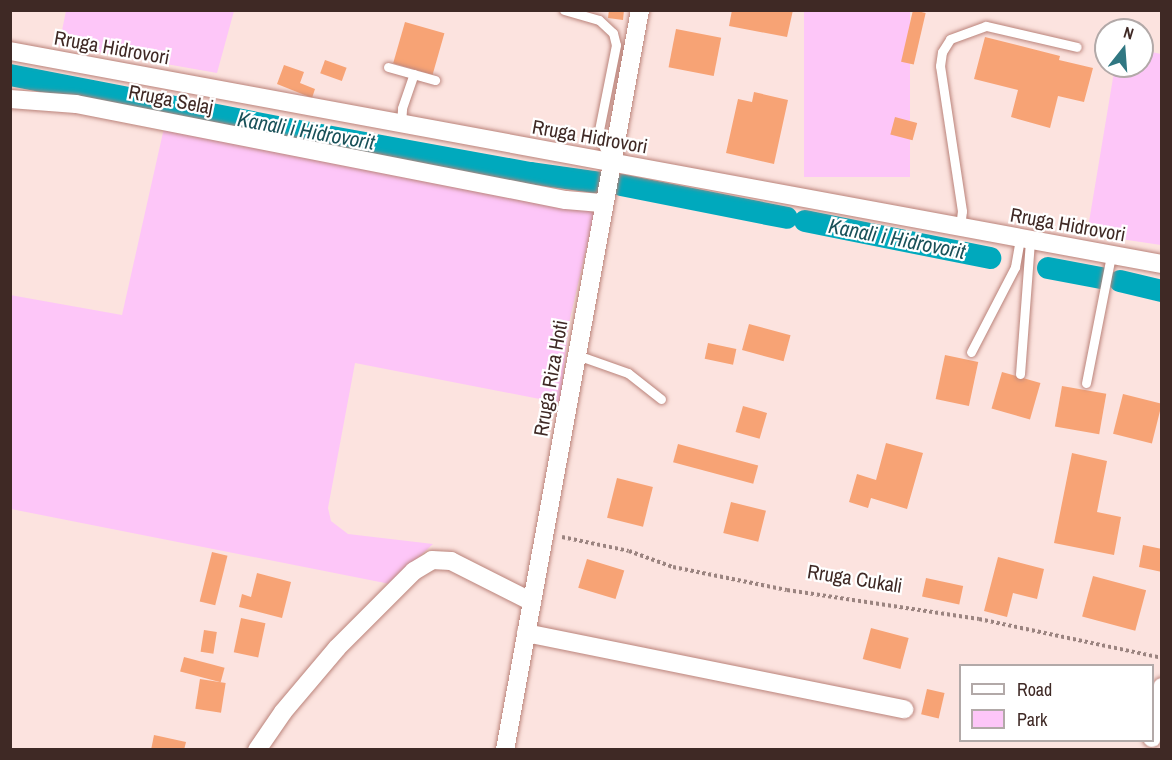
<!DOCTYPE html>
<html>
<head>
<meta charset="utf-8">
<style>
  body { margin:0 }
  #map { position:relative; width:1172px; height:760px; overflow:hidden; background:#fce3df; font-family:"Archivo Narrow",sans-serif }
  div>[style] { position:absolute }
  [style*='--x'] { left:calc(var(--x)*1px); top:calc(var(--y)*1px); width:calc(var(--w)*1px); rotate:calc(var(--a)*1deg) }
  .green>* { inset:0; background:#fdc6f8; transform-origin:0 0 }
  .canal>* { height:22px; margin:-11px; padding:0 11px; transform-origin:11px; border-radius:11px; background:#00a9bd }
  .building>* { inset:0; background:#f7a375; transform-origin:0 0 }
  .path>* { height:4px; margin-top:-2px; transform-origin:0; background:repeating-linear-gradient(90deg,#9b8480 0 3px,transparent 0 6px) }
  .roads { filter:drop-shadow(0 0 2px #ba837a) drop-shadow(0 0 2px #ba837a) }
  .lane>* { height:9px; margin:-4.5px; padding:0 4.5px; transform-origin:4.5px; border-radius:4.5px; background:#fff }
  .street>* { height:18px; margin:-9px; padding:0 9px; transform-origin:9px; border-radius:9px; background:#fff }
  span { translate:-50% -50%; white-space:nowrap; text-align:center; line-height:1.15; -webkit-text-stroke:4.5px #fff; paint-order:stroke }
  .street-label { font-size:20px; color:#3f2925 }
  .water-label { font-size:21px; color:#195159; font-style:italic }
  .frame { position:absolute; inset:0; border:12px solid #3f2925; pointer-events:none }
  .legend { position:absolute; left:959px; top:664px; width:195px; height:78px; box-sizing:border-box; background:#fff; border:2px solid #b2a9a8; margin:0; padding:8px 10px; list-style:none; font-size:18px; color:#3f2925 }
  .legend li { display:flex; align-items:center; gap:12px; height:30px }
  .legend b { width:30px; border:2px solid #b2a9a8 }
  .north { position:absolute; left:1094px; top:18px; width:60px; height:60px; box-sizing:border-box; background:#fff; border:2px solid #b2a9a8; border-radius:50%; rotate:17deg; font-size:16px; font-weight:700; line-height:24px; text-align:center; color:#3f2925 }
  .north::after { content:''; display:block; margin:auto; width:21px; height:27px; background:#307782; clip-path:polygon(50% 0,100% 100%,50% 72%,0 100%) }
</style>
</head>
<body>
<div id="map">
  <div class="green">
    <div style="clip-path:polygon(66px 11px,66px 10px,234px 11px,217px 73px,59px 45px)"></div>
    <div style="left:804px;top:11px;width:106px;height:166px"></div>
    <div style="clip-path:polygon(1142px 50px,1161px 54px,1161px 245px,1087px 234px,1115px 66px,1142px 66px)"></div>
    <div style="clip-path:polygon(164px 128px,595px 211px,569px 323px,560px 403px,355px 363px,328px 508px,331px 521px,348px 534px,433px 544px,390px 584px,11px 509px,10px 295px,122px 315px)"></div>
  </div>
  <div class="canal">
    <div style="--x:10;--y:75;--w:283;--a:11"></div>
    <div style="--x:288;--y:129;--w:246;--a:10.3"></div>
    <div style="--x:530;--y:173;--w:73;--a:7.9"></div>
    <div style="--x:621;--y:185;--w:169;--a:11.2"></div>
    <div style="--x:805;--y:221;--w:189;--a:11.3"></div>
    <div style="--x:1048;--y:268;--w:54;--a:10.7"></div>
    <div style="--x:1120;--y:281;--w:43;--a:13.4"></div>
  </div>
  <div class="building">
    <div style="clip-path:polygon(609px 10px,624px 10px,623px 20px,608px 18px)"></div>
    <div style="clip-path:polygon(732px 10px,793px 10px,787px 37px,729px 26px)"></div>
    <div style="left:913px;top:10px;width:13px;height:53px;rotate:13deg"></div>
    <div style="left:405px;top:22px;width:41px;height:43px;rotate:16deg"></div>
    <div style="left:676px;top:29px;width:46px;height:39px;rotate:11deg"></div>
    <div style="clip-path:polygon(985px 37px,1060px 56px,1059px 60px,1093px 68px,1084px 102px,1058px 96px,1050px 128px,1011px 117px,1018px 90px,974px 79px)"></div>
    <div style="left:325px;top:60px;width:23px;height:14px;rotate:20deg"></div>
    <div style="clip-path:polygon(284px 65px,304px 72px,300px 83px,315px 89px,312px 98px,277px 84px)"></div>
    <div style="clip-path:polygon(754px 92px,788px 100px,774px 164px,726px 153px,738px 99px,752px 102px)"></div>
    <div style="left:895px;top:117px;width:23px;height:18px;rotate:15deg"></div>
    <div style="left:749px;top:324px;width:43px;height:27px;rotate:15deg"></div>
    <div style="left:708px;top:343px;width:29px;height:16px;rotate:12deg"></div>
    <div style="left:945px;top:355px;width:34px;height:45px;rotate:12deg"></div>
    <div style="left:1002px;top:372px;width:40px;height:38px;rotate:16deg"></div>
    <div style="left:1062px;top:386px;width:45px;height:41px;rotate:10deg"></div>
    <div style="left:1123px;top:394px;width:40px;height:41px;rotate:14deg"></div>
    <div style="left:743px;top:406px;width:25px;height:27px;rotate:16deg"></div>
    <div style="clip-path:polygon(886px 443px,923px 453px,907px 509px,871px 498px,868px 508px,849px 502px,857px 474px,876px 480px)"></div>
    <div style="left:678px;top:444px;width:83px;height:19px;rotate:15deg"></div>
    <div style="clip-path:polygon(1072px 453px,1107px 461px,1097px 512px,1121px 517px,1114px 555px,1054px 543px)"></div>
    <div style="left:617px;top:478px;width:37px;height:41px;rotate:14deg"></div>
    <div style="left:731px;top:502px;width:36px;height:32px;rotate:14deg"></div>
    <div style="clip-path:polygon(1143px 545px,1162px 549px,1162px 572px,1139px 567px)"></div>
    <div style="left:212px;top:552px;width:16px;height:51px;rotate:14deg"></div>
    <div style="clip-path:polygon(998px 557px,1044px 569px,1037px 599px,1013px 593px,1007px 617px,984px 611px)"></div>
    <div style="left:587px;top:559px;width:39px;height:30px;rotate:17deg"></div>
    <div style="clip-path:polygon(257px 573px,291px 582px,282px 618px,239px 607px,242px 594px,251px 597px)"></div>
    <div style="left:1093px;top:576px;width:55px;height:42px;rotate:15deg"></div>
    <div style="left:926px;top:578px;width:38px;height:19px;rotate:12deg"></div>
    <div style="left:241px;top:618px;width:25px;height:35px;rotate:12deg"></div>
    <div style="left:871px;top:628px;width:39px;height:32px;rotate:15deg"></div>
    <div style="left:204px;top:630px;width:13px;height:22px;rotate:9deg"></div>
    <div style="left:184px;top:657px;width:42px;height:15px;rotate:15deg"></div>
    <div style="left:200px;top:679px;width:26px;height:30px;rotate:9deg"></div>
    <div style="left:927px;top:689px;width:18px;height:26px;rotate:13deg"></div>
    <div style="clip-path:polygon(154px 735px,186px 742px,184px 750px,151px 750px)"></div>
  </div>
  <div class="path">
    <div style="--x:562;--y:537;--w:68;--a:11.8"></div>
    <div style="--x:629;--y:551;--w:47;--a:20"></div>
    <div style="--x:673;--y:567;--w:116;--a:11.4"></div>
    <div style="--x:787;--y:590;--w:194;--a:8.6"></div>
    <div style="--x:979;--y:619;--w:187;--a:12"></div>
  </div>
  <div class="roads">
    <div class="lane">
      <div style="--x:564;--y:10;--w:36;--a:16"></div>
      <div style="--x:599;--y:20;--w:19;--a:43"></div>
      <div style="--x:613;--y:33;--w:12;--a:76"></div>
      <div style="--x:616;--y:45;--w:92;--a:101.3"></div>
      <div style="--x:598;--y:135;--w:28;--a:64"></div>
      <div style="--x:388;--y:67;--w:49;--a:15.5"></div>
      <div style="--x:401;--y:124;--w:16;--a:-86"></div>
      <div style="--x:402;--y:108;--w:36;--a:-71"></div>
      <div style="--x:960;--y:227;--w:16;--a:-83"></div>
      <div style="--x:962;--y:211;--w:147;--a:-98.6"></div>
      <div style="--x:940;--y:66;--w:14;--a:-82"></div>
      <div style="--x:942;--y:52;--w:15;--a:-58"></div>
      <div style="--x:950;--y:39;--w:38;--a:-20"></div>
      <div style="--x:986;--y:26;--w:93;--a:13"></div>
      <div style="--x:971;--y:352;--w:96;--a:-62.6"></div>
      <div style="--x:1015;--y:267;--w:29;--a:-80"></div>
      <div style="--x:577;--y:355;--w:54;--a:19.4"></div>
      <div style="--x:628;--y:373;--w:42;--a:38.2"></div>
      <div style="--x:1020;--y:374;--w:134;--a:-85.7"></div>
      <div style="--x:1086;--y:383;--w:130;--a:-78.9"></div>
    </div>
    <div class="street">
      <div style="--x:10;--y:51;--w:1172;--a:10.48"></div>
      <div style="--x:10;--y:99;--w:66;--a:4.3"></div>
      <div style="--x:76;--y:104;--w:499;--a:11.1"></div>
      <div style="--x:566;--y:200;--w:38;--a:5"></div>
      <div style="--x:526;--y:633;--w:386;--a:11.4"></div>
      <div style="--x:1152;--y:738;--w:52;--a:-78.9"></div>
      <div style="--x:257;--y:750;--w:46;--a:-55.6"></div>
      <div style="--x:283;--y:712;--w:84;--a:-49.8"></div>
      <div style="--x:337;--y:648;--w:109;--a:-45"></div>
      <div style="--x:414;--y:571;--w:21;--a:-31"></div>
      <div style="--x:432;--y:560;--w:19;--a:3"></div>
      <div style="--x:451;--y:561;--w:91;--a:26.8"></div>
      <div style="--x:505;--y:750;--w:752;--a:-79.66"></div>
    </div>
  </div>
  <div class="street-label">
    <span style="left:112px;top:47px;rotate:10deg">Rruga Hidrovori</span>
    <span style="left:171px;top:99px;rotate:11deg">Rruga Selaj</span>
    <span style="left:590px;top:136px;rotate:10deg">Rruga Hidrovori</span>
    <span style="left:1068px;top:224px;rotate:10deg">Rruga Hidrovori</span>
    <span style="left:550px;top:378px;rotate:-80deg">Rruga Riza Hoti</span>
    <span style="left:855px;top:578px;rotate:9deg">Rruga Cukali</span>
  </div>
  <div class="water-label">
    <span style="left:306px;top:131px;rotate:10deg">Kanali i Hidrovorit</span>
    <span style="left:897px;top:239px;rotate:11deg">Kanali i Hidrovorit</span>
  </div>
  <div class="frame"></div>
  <ul class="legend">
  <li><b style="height:8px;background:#fff"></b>Road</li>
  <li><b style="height:16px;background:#fdc6f8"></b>Park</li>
  </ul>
  <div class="north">N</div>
</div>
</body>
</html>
